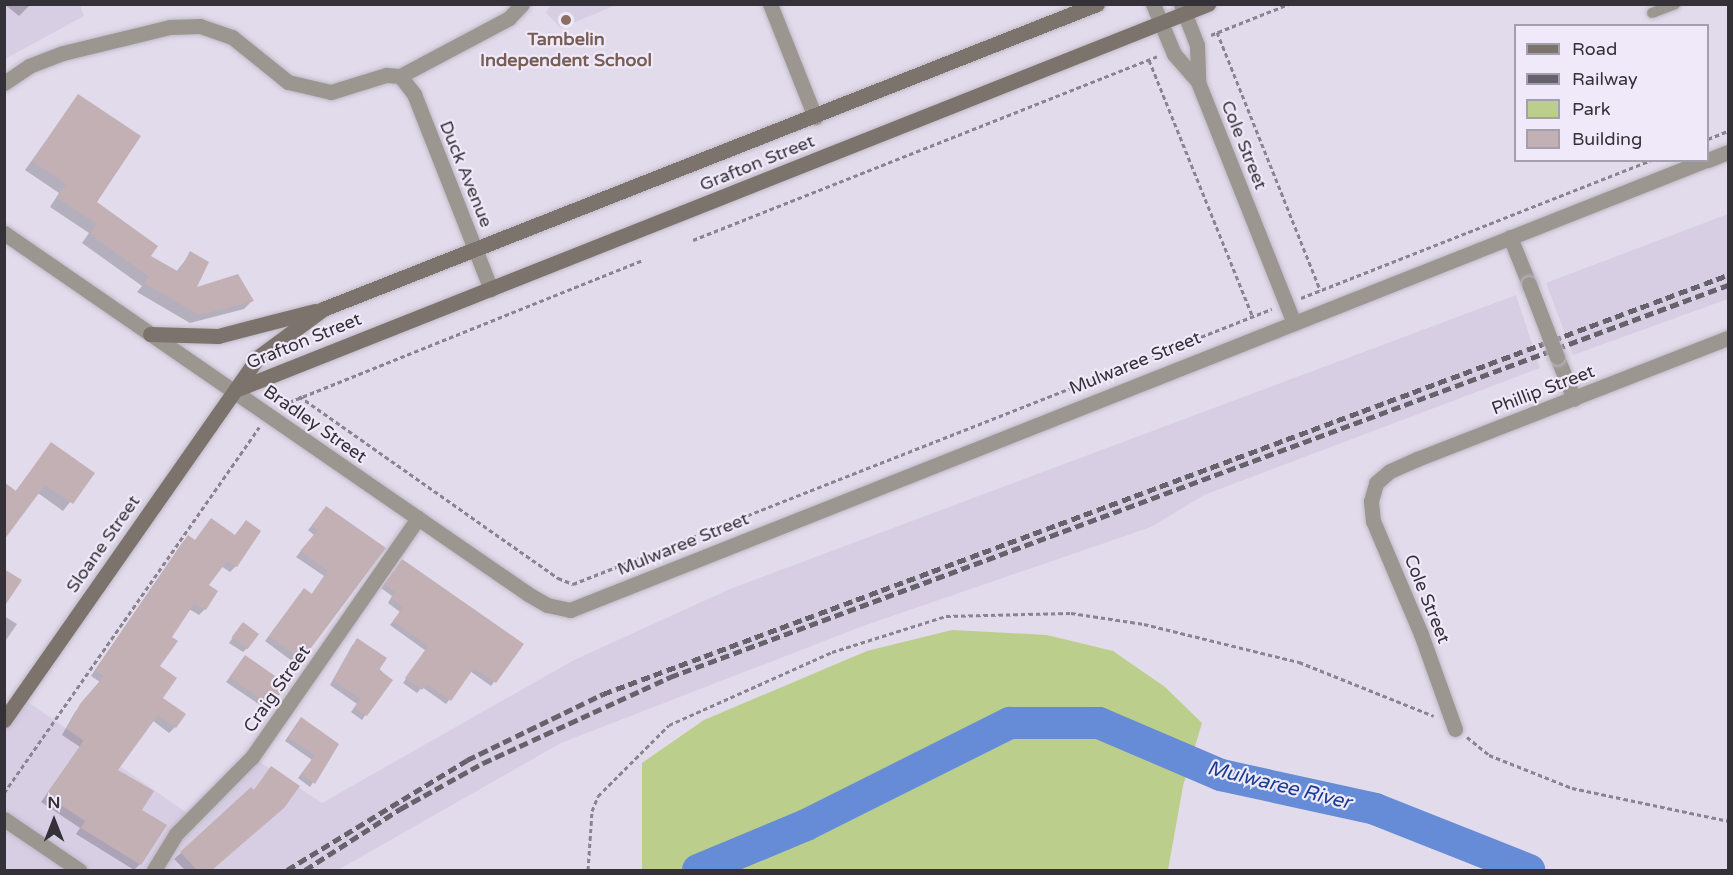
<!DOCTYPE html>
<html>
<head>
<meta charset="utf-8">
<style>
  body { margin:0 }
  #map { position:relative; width:1733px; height:875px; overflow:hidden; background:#e2dbeb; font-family:"Varela Round",sans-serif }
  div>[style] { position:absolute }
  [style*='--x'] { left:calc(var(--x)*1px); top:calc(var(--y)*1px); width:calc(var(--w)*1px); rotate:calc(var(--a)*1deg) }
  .built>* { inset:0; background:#d7cee4 }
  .green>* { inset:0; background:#bbce8b }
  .shadow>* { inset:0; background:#0003 }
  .river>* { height:32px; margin:-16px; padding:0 16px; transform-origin:16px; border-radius:16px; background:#668bd7 }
  .building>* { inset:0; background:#c3b0b5; transform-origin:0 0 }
  .path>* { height:3px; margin-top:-1.5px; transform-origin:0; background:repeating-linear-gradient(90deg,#898490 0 4.5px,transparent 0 7.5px) }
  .roads { filter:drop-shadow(0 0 2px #bfb9c7) drop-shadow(0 0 2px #bfb9c7) }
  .lane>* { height:10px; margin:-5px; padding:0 5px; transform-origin:5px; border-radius:5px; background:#9c9691 }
  .street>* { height:15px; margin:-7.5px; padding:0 7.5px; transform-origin:7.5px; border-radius:7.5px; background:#9c9691 }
  .secondary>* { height:15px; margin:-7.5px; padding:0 7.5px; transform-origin:7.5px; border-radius:7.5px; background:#7c736c }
  .rail>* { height:4.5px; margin-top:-2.25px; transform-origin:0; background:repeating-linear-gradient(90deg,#66626c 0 9px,transparent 0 13.5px) }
  .bridges { filter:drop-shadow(0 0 2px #bfb9c7) drop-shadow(0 0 2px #bfb9c7) }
  .street-bridge>* { height:15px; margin:-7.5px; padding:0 7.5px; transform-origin:7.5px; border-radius:7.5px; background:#9c9691 }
  .dots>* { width:16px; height:16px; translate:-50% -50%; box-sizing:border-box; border:3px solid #efe9f9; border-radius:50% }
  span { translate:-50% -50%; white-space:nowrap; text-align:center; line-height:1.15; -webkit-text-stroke:4.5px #efe9f9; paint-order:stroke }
  .education-label { font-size:18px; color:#785e54; font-weight:700 }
  .street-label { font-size:18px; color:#343138 }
  .water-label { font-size:20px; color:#183d96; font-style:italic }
  .frame { position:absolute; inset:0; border:6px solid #343138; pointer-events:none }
  .legend { position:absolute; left:1514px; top:24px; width:195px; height:138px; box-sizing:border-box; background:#efe9f9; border:2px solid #a49fac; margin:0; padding:8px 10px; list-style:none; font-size:18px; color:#343138 }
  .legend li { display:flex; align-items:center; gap:12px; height:30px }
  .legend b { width:30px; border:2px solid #a49fac }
  .north { position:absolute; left:24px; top:791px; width:60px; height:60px; -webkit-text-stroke:4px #efe9f9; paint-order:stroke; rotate:0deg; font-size:16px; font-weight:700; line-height:24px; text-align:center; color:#343138 }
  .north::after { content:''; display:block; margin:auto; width:21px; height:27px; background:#343138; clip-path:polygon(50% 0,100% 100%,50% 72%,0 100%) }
</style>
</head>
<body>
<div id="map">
  <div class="built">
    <div style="clip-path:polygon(5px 4px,80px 5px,84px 16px,5px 59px)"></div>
    <div style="clip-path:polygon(550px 5px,550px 4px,616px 5px,561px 28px,546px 13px)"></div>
    <div style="clip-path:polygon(1728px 214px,1728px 299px,1573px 355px,1546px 283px)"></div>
    <div style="clip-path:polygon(1516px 295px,1540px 368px,1204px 495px,1151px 527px,863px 626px,561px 743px,338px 870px,5px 870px,5px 720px,21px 697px,194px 818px,252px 757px,322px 803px,574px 660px,730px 589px)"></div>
  </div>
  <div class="green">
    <div style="clip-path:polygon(952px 630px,1047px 635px,1113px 651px,1165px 687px,1202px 723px,1183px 786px,1168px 870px,642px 870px,642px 763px,704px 720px,867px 651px)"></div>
  </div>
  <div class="shadow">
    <div style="clip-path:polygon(4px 4px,31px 4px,19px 16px)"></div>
    <div style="clip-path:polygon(78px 96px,95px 202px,149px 257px,176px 272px,191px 253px,194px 289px,252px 301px,244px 309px,190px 323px,137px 292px,142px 286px,82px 243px,89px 233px,50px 207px,59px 193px,25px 170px)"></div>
    <div style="clip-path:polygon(51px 444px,93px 473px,63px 511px,38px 493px,15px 492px)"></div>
    <div style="clip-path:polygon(322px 513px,383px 548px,296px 664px,265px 641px,299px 595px,304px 590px,311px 595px,324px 576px,296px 557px,314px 535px,308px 530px)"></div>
    <div style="clip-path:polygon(259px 532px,236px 566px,230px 572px,221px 566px,207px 586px,205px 609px,199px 615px,189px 609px,170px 637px,158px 666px,161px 698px,175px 727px,169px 733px,152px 720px,116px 770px,140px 810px,140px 864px,134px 870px,76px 834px,80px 828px,41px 802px,80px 747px,62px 735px,75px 712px,100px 682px,91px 676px,182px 543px,188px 537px,194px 542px)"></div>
    <div style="clip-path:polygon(402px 561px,522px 644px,491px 686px,470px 671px,446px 704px,422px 687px,417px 693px,403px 683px,426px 651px,390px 625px,400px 612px,388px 603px,392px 596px,381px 588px)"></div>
    <div style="clip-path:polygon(4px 616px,17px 624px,4px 643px)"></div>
    <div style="clip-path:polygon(239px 629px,247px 648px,243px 652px,229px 643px)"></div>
    <div style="clip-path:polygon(353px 644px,391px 680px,362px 720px,351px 712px,357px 704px,330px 685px)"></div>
    <div style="clip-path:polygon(245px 657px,271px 705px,266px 709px,226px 682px)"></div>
    <div style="clip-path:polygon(297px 723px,337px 744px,310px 787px,298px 778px,312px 760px,285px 741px)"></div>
    <div style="clip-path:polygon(272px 768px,276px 814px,211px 870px,185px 870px,174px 859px,253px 791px)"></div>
  </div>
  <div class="river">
    <div style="--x:698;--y:870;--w:117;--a:-22.6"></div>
    <div style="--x:806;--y:825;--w:228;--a:-26.6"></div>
    <div style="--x:1010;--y:723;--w:89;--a:0"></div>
    <div style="--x:1099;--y:723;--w:133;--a:23.1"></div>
    <div style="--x:1221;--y:775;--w:158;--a:12.4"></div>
    <div style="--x:1375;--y:809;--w:166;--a:21.6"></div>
  </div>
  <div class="building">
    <div style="clip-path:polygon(78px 94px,141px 136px,97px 202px,158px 246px,151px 256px,179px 272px,190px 251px,209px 262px,197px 287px,238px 274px,254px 301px,199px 315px,144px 283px,149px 277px,90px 234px,97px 224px,57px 198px,66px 184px,32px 161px)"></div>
    <div style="clip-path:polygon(51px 442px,95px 473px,73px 504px,45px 485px,4px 540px,4px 482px,16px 491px)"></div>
    <div style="clip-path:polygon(326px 506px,386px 548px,302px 660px,269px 636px,304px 588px,312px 594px,328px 571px,300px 551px,318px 530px,312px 525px)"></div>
    <div style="clip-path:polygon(211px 518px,235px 535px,246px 520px,261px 531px,237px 567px,227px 561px,209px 585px,218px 591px,206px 610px,194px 604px,172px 637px,178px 641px,160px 666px,177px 678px,163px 698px,186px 714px,176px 728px,158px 715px,118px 770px,154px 791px,142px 810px,167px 825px,141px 865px,81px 828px,85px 821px,46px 795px,84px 740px,67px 729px,80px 704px,104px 676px,95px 670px,188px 535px,195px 540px)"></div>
    <div style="clip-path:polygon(402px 559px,524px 644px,496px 683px,474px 668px,451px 701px,427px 684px,422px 690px,405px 678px,428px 646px,393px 621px,403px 607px,391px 598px,395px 592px,384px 584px)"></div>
    <div style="clip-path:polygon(4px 569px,22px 580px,4px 607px)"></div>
    <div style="left:243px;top:622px;width:20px;height:19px;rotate:37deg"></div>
    <div style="clip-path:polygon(357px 638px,387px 658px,379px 670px,393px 680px,367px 716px,354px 708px,360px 699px,333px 680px)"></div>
    <div style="left:245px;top:655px;width:51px;height:27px;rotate:35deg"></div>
    <div style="clip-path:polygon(301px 717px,339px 744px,315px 784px,301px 774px,315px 755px,288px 737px)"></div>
    <div style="clip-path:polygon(271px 766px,300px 786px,284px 808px,212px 870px,197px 870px,180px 852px,251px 787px,254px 790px)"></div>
  </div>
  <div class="path">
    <div style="--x:1217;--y:32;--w:278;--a:68.2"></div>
    <div style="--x:1211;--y:35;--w:84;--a:-21.7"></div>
    <div style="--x:1149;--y:60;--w:277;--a:68"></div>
    <div style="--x:1708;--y:139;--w:22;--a:-22"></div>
    <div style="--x:693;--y:240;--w:499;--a:-21.6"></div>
    <div style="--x:1301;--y:298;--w:377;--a:-21.5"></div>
    <div style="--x:299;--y:396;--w:317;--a:35.1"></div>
    <div style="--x:558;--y:578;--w:16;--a:22"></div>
    <div style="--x:573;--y:584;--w:751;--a:-21.48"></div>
    <div style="--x:282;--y:405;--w:388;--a:-21.9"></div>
    <div style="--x:1467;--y:737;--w:28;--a:39"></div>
    <div style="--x:1489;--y:755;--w:89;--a:21.7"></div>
    <div style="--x:1572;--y:788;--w:159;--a:11.9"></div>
    <div style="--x:4;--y:793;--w:446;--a:-55.1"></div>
    <div style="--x:588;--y:870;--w:59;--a:-86.1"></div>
    <div style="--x:592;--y:811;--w:16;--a:-68"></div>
    <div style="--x:598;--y:796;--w:100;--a:-45"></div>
    <div style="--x:669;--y:725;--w:179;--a:-24.1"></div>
    <div style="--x:832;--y:652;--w:120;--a:-17.5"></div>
    <div style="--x:946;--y:616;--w:125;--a:-1.4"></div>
    <div style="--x:1071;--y:613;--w:74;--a:8.6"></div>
    <div style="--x:1144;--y:624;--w:160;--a:13.8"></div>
    <div style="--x:1299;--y:662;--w:145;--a:21.8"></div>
  </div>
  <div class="roads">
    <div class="lane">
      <div style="--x:1652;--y:13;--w:25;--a:-21"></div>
    </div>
    <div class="street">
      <div style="--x:770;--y:4;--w:122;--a:68.3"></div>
      <div style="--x:1153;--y:4;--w:54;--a:67.2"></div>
      <div style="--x:1174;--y:54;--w:37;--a:49"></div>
      <div style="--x:1198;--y:82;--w:257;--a:68.3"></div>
      <div style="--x:1181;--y:4;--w:44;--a:68.7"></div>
      <div style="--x:1197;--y:45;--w:37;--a:88"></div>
      <div style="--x:400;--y:76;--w:23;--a:52"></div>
      <div style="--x:414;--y:94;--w:210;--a:68.5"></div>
      <div style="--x:4;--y:83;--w:30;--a:-34"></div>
      <div style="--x:29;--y:66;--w:36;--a:-21"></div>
      <div style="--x:63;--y:53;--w:110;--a:-13.7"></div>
      <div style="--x:170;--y:27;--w:30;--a:-2"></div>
      <div style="--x:200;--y:26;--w:34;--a:19"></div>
      <div style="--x:232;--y:37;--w:72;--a:38.8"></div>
      <div style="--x:288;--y:82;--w:44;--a:13.1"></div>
      <div style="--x:331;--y:92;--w:58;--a:-17.2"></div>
      <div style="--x:386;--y:75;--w:14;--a:4"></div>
      <div style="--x:400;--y:76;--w:123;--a:-28"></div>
      <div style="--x:509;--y:18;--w:19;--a:-47"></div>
      <div style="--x:1708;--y:160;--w:22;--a:-22"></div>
      <div style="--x:4;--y:233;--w:636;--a:34.56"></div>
      <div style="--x:528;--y:594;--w:22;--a:30"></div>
      <div style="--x:547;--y:605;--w:24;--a:12"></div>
      <div style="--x:570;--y:610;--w:1222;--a:-21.61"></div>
      <div style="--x:1510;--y:237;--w:51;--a:68"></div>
      <div style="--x:1557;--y:357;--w:45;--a:68"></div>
      <div style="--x:1455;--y:729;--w:101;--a:-109.7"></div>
      <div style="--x:1421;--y:634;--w:123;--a:-113"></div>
      <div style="--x:1373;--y:521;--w:20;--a:-96"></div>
      <div style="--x:1371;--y:501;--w:19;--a:-74"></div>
      <div style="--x:1376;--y:483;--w:18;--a:-41"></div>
      <div style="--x:1390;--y:471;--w:30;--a:-24"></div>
      <div style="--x:1417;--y:459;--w:334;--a:-21.3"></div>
      <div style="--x:4;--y:819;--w:91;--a:34.2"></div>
      <div style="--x:154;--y:870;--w:42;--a:-58.6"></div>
      <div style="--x:176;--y:834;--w:108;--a:-45.4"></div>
      <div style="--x:252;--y:757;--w:291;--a:-55.2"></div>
    </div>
    <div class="secondary">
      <div style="--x:150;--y:334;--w:68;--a:1.7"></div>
      <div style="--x:218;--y:336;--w:100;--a:-14.5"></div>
      <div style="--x:235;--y:390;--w:1047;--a:-21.64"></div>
      <div style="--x:4;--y:720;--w:443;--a:-55"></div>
      <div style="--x:258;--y:357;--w:81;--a:-36.4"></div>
      <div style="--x:323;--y:309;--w:832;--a:-21.51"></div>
    </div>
  </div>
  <div class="rail">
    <div style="--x:287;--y:870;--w:211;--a:-31.4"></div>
    <div style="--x:467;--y:760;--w:151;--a:-25.9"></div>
    <div style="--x:603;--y:694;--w:1200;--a:-20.43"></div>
    <div style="--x:305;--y:870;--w:113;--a:-32.7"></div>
    <div style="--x:400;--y:809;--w:95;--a:-29"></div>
    <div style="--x:483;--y:763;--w:206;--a:-24.7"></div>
    <div style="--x:670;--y:677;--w:1128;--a:-20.33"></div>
  </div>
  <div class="bridges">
    <div class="street-bridge">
      <div style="--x:1529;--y:284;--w:78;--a:69"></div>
    </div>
  </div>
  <div class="dots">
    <div style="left:566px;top:20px;background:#8d6e63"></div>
  </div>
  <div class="education-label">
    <span style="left:566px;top:50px">Tambelin<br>Independent School</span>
  </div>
  <div class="street-label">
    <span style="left:1244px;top:145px;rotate:68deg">Cole Street</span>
    <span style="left:757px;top:163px;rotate:-22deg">Grafton Street</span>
    <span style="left:466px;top:174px;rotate:68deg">Duck Avenue</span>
    <span style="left:304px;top:341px;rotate:-22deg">Grafton Street</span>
    <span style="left:1135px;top:363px;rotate:-22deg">Mulwaree Street</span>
    <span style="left:1543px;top:390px;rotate:-21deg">Phillip Street</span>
    <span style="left:315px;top:424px;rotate:35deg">Bradley Street</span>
    <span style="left:103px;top:544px;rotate:-55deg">Sloane Street</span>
    <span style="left:683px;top:544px;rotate:-22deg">Mulwaree Street</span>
    <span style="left:1427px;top:599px;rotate:68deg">Cole Street</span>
    <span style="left:277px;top:689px;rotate:-55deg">Craig Street</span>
  </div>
  <div class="water-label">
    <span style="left:1279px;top:786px;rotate:14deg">Mulwaree River</span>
  </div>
  <div class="frame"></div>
  <ul class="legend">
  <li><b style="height:8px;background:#7c736c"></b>Road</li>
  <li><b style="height:8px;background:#66626c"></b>Railway</li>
  <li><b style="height:16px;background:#bbce8b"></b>Park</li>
  <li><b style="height:16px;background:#c3b0b5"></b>Building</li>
  </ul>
  <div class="north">N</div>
</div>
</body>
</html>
